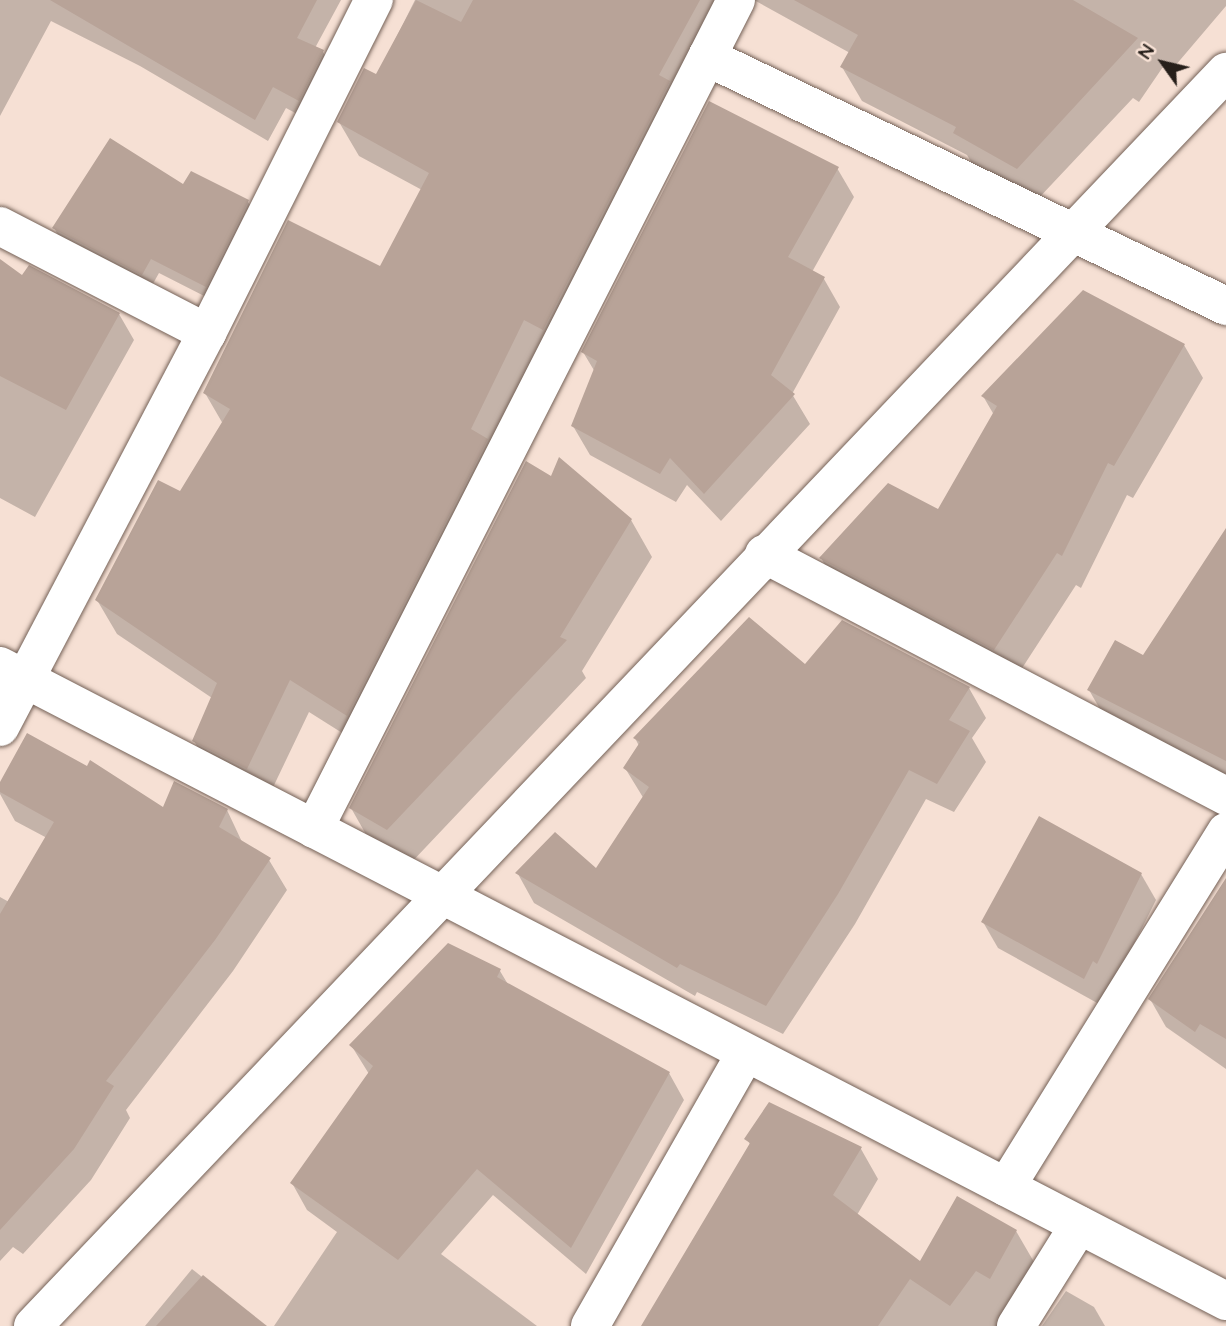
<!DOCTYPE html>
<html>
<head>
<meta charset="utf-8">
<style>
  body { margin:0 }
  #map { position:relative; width:1226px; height:1326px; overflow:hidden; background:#f6e0d4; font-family:Quicksand,sans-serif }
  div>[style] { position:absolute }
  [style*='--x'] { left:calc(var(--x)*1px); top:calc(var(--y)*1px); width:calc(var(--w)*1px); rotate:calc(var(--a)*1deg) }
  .shadow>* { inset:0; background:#0003 }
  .building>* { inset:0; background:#b8a398 }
  .roads { filter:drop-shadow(0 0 2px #746157) drop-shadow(0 0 2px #746157) }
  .minor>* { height:38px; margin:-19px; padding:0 19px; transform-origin:19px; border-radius:19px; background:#fff }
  span { translate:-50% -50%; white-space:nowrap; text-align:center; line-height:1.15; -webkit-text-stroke:6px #f6e0d4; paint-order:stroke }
  .north { position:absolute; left:1128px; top:28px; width:70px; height:70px; -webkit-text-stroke:5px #f6e0d4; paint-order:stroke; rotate:304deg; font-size:19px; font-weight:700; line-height:28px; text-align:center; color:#261f1a }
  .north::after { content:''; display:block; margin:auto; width:24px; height:32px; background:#261f1a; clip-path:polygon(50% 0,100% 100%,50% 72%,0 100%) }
</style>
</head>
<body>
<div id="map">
  <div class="shadow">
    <div style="clip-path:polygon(0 0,341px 0,315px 48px,323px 52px,336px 74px,312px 122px,286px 108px,268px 141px,140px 66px,51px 21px,0 116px)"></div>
    <div style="clip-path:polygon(415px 0,736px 0,366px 748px,309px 712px,266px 802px,213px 774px,194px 741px,212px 698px,117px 634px,97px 600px,181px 493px,223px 424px,205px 393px,381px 268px,422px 190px,359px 156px,339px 122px,377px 76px)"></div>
    <div style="clip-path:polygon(754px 0,1226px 0,1226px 6px,1175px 66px,1167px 61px,1139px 102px,1133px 98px,1036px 201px,974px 167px,967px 155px,862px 101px,842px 67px,850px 53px)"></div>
    <div style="clip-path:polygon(837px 168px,854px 197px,812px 272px,824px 279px,840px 307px,792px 394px,810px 424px,721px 521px,687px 485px,676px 502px,590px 455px,573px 426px,595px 372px,583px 352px)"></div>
    <div style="clip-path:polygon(184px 187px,248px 202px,257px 217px,214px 301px,159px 273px,150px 289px,63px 243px,54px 228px)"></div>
    <div style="clip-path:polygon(0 261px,23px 278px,119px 314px,134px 340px,35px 517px,0 498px)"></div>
    <div style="clip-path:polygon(1184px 345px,1203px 378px,1133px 498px,1127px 495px,1081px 588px,1076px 585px,1013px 682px,840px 591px,821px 558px,939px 512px,994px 415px,983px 396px)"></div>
    <div style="clip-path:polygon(631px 520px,652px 557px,582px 671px,586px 678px,408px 866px,372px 845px,351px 808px)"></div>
    <div style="clip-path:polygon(1143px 657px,1226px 682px,1226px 784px,1108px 723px,1089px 690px)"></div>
    <div style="clip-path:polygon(805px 666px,969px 688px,986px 718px,972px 738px,986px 762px,954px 812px,926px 799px,855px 924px,783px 1034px,697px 992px,695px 996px,534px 903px,518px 874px,597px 870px,644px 799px,625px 768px,639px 746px,635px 738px)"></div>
    <div style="clip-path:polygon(0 785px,164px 810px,227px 810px,243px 844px,269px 860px,287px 890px,233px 971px,126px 1110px,130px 1118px,91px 1180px,23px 1254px,13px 1247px,0 1261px,0 897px,9px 902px,47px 838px,15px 821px,0 794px)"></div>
    <div style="clip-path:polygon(1141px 874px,1156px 900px,1112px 988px,1099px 1004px,998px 948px,983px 922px)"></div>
    <div style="clip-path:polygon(1226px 882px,1226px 1069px,1166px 1027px,1150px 999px)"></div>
    <div style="clip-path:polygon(449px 945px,500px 971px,509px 986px,669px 1073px,684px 1100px,586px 1274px,493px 1195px,441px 1254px,537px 1326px,274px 1326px,337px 1232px,307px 1210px,292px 1183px,369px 1074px,351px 1045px)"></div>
    <div style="clip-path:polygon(747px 1139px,861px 1149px,878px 1179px,857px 1215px,920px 1263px,1016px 1231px,1034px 1262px,1027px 1326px,657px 1326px,751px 1146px)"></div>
    <div style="clip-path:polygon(192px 1269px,264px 1326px,145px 1326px)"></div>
    <div style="clip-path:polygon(1066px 1291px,1094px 1307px,1105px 1326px,1042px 1326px)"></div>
  </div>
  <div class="building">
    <div style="clip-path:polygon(50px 0,317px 0,297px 38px,324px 50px,299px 101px,273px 87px,255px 120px)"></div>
    <div style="clip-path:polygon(416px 0,461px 22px,473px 0,700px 0,659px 75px,670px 81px,543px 330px,524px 320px,471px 429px,488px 439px,347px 716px,290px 680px,247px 769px,192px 741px,217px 683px,95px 600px,158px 480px,180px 491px,230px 409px,203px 393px,288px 220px,380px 266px,429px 173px,337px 122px,364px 68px,376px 74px)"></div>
    <div style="clip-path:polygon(794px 0,1073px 0,1138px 38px,1017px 169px,953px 133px,956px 127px,840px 67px,858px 35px)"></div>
    <div style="clip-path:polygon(709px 101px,839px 167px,788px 257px,825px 277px,771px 375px,795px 394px,704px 494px,670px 458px,660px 474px,571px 426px,597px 361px,581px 352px)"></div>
    <div style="clip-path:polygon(110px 138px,183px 184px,191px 171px,249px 200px,206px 287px,151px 259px,142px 275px,52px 228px)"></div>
    <div style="clip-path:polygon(0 259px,22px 275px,29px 265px,120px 313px,66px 410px,0 376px)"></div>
    <div style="clip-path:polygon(1083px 290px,1185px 344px,1114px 466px,1108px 463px,1062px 556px,1057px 553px,994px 650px,819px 558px,888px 483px,938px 509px,997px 406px,981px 396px)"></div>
    <div style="clip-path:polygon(559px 457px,632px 519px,560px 637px,567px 640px,387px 830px,349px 808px,526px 461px,551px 476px)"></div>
    <div style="clip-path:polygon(1226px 528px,1226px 761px,1087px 690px,1115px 640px,1143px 655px)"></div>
    <div style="clip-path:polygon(749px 617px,805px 664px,842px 620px,970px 687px,949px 720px,970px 731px,937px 784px,909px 770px,838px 894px,766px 1006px,680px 964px,677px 968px,515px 873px,555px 832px,596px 868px,649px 787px,623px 768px,640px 742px,633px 738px)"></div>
    <div style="clip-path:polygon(27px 733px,87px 766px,90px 760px,163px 807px,174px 781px,228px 809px,219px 827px,271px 858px,215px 940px,106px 1081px,114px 1086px,74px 1149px,0 1230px,0 914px,54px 822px,0 792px,0 782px)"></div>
    <div style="clip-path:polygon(1039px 816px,1142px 873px,1097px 964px,1093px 961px,1084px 979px,981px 922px)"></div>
    <div style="clip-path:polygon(1226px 878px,1226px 1039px,1200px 1024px,1195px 1032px,1148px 999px)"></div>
    <div style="clip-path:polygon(448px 943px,501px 969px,497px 977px,670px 1072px,571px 1248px,477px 1169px,398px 1260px,290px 1183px,373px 1066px,349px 1045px)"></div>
    <div style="clip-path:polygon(769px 1102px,862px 1147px,833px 1195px,920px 1261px,957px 1196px,1017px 1230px,990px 1279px,976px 1271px,950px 1306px,910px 1279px,878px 1326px,641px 1326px,750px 1143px,744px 1139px)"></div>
    <div style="clip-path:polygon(203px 1275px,267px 1326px,156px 1326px)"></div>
  </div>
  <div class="roads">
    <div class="minor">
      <div style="--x:707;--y:57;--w:576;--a:25.63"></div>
      <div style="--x:0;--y:226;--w:233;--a:27.3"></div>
      <div style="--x:764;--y:554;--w:522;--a:27.65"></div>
      <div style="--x:0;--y:666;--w:1381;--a:27.38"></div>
      <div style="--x:0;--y:727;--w:445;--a:-62.3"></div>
      <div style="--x:207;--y:333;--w:373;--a:-63.4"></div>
      <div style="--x:314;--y:829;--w:930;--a:-63.02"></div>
      <div style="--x:1006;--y:1187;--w:418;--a:-58.2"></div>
      <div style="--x:33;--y:1326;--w:1731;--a:-46.43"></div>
      <div style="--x:590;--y:1326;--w:314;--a:-60.3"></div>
      <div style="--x:1016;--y:1326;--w:119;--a:-58"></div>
    </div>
  </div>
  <div class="north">N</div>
</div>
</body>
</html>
